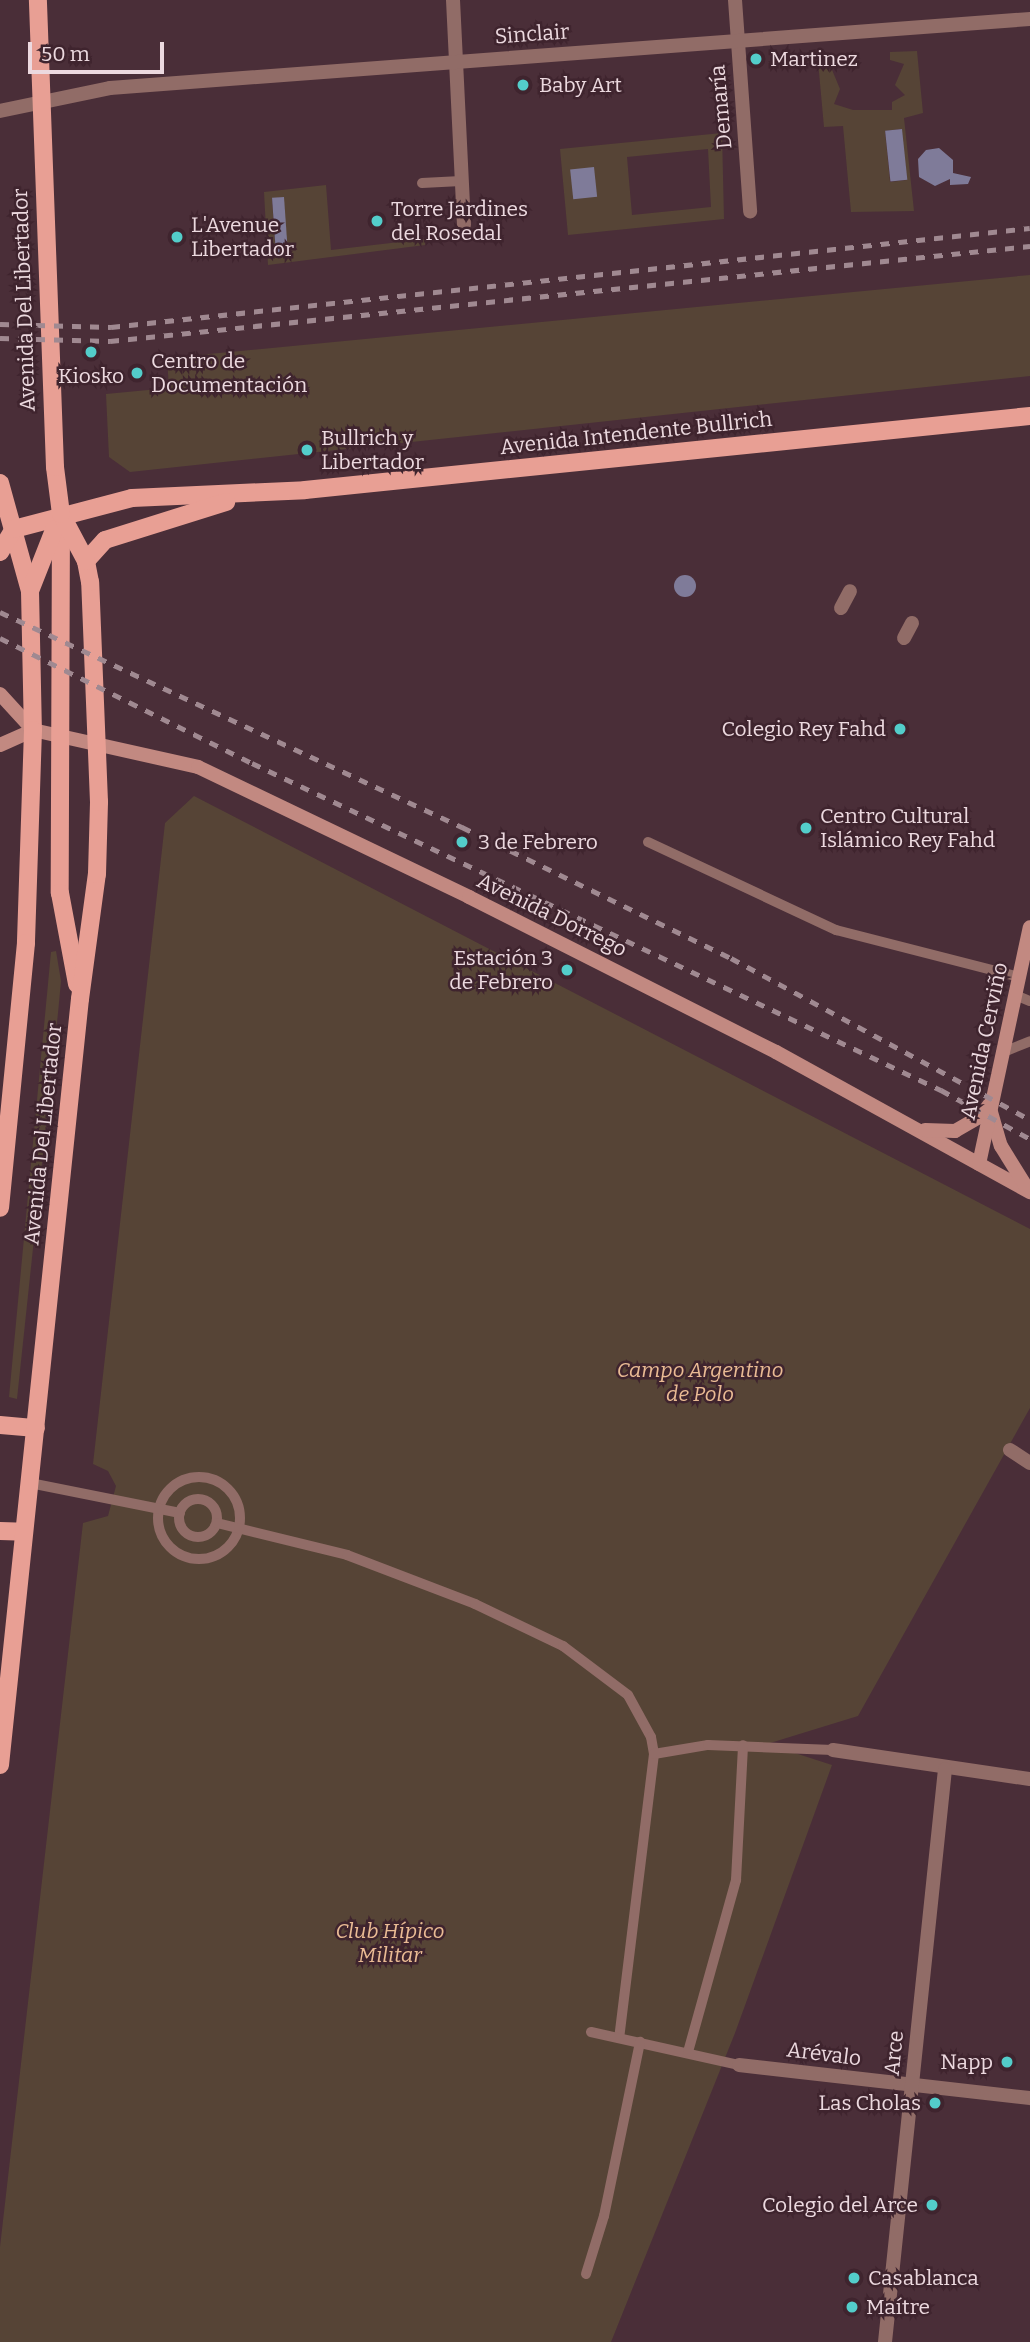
<!DOCTYPE html>
<html>
<head>
<meta charset="utf-8">
<style>
  body { margin:0 }
  #map { position:relative; width:1030px; height:2342px; overflow:hidden; background:#4a2e38; font-family:Bitter,serif }
  div>[style] { position:absolute }
  [style*='--x'] { left:calc(var(--x)*1px); top:calc(var(--y)*1px); width:calc(var(--w)*1px); rotate:calc(var(--a)*1deg) }
  .green>* { inset:0; background:#564436 }
  .water>* { inset:0; background:#7f7b99; transform-origin:0 0 }
  .round { border-radius:50% }
  .service>* { height:10px; margin:-5px; padding:0 5px; transform-origin:5px; border-radius:5px; background:#916c67 }
  .service>.ring { margin:-5px; padding:0; box-sizing:content-box; background:none; border:10px solid #916c67; border-radius:50% }
  .pedestrian>* { height:14px; margin:-7px; padding:0 7px; transform-origin:7px; border-radius:7px; background:#916c67 }
  .minor>* { height:14px; margin:-7px; padding:0 7px; transform-origin:7px; border-radius:7px; background:#916c67 }
  .secondary>* { height:14px; margin:-7px; padding:0 7px; transform-origin:7px; border-radius:7px; background:#c28981 }
  .primary>* { height:18px; margin:-9px; padding:0 9px; transform-origin:9px; border-radius:9px; background:#e89f94 }
  .rail>* { height:5px; margin-top:-2.5px; transform-origin:0; background:repeating-linear-gradient(90deg,#a08991 0 9px,transparent 0 18px) }
  .dots>* { width:19px; height:19px; translate:-50% -50%; box-sizing:border-box; border:4px solid #3f242e; border-radius:50% }
  span { translate:-50% -50%; white-space:nowrap; text-align:center; line-height:1.15; -webkit-text-stroke:5px #3f242e; paint-order:stroke }
  .street-label { font-size:21px; color:#ecd9df }
  .poi-label { font-size:21px; color:#ecd9df }
  .left { translate:0 -50%; text-align:left }
  .right { translate:-100% -50%; text-align:right }
  .park-label { font-size:21px; color:#eabb94; font-style:italic }
  .scale { position:absolute; left:28px; top:42px; width:136px; height:32px; box-sizing:border-box; border:4px solid #ecd9df; border-top:0; padding-left:9px; font-size:21px; line-height:24px; white-space:nowrap; color:#ecd9df; -webkit-text-stroke:5px #3f242e; paint-order:stroke }
</style>
</head>
<body>
<div id="map">
  <div class="green">
    <div style="clip-path:polygon(evenodd,917px 51px,923px 113px,904px 118px,914px 211px,851px 212px,843px 126px,824px 127px,818px 61px,840px 59px,830px 65px,840px 89px,834px 104px,853px 110px,892px 110px,892px 102px,905px 95px,895px 85px,904px 64px,890px 60px,890px 52px,917px 51px,901px 129px,907px 180px,890px 182px,885px 131px,901px 129px)"></div>
    <div style="clip-path:polygon(evenodd,722px 133px,724px 219px,568px 235px,560px 149px,722px 133px,708px 149px,711px 207px,632px 215px,627px 157px,708px 149px)"></div>
    <div style="clip-path:polygon(evenodd,326px 185px,331px 250px,425px 239px,425px 245px,268px 265px,264px 192px,326px 185px,283px 197px,287px 255px,276px 257px,272px 199px,283px 197px)"></div>
    <div style="clip-path:polygon(1030px 275px,1030px 376px,130px 472px,109px 457px,106px 394px,169px 388px,167px 358px)"></div>
    <div style="clip-path:polygon(194px 796px,1030px 1229px,1030px 1408px,858px 1716px,767px 1744px,832px 1765px,735px 2033px,611px 2342px,0 2342px,0 2247px,83px 1523px,108px 1516px,116px 1486px,108px 1471px,93px 1464px,165px 823px)"></div>
    <div style="clip-path:polygon(56px 951px,61px 981px,58px 1013px,17px 1399px,9px 1397px,51px 952px)"></div>
  </div>
  <div class="water">
    <div style="left:902px;top:129px;width:51px;height:17px;rotate:84deg"></div>
    <div style="clip-path:polygon(939px 148px,953px 160px,953px 173px,971px 177px,968px 184px,950px 185px,950px 179px,935px 186px,919px 177px,918px 159px,926px 150px)"></div>
    <div style="left:594px;top:167px;width:30px;height:24px;rotate:84deg"></div>
    <div style="left:284px;top:197px;width:58px;height:12px;rotate:86deg"></div>
    <div class="round" style="left:674px;top:575px;width:22px;height:22px"></div>
  </div>
  <div class="service">
    <div style="--x:422;--y:183;--w:39;--a:-3"></div>
    <div style="--x:648;--y:842;--w:208;--a:25.1"></div>
    <div style="--x:836;--y:930;--w:189;--a:14.4"></div>
    <div style="--x:1015;--y:995;--w:16;--a:22"></div>
    <div style="--x:1001;--y:1053;--w:31;--a:-22"></div>
    <div class="ring" style="left:158px;top:1477px;width:72px;height:72px"></div>
    <div style="--x:30;--y:1483;--w:153;--a:11.3"></div>
    <div class="ring" style="left:179px;top:1499px;width:28px;height:28px"></div>
    <div style="--x:217;--y:1523;--w:134;--a:13.8"></div>
    <div style="--x:347;--y:1555;--w:137;--a:20.9"></div>
    <div style="--x:475;--y:1604;--w:98;--a:25.5"></div>
    <div style="--x:563;--y:1646;--w:81;--a:37"></div>
    <div style="--x:628;--y:1695;--w:48;--a:61.3"></div>
    <div style="--x:651;--y:1737;--w:17;--a:80"></div>
    <div style="--x:654;--y:1754;--w:286;--a:97"></div>
    <div style="--x:654;--y:1754;--w:55;--a:-9.5"></div>
    <div style="--x:708;--y:1745;--w:125;--a:2.3"></div>
    <div style="--x:591;--y:2032;--w:152;--a:12.6"></div>
    <div style="--x:688;--y:2052;--w:179;--a:-74.4"></div>
    <div style="--x:736;--y:1880;--w:135;--a:-87"></div>
    <div style="--x:586;--y:2274;--w:61;--a:-72.8"></div>
    <div style="--x:604;--y:2216;--w:178;--a:-78.3"></div>
  </div>
  <div class="pedestrian">
    <div style="--x:841;--y:608;--w:19;--a:-62"></div>
    <div style="--x:904;--y:638;--w:17;--a:-62"></div>
  </div>
  <div class="minor">
    <div style="--x:453;--y:0;--w:225;--a:87.2"></div>
    <div style="--x:735;--y:0;--w:212;--a:85.9"></div>
    <div style="--x:0;--y:111;--w:112;--a:-11.8"></div>
    <div style="--x:110;--y:88;--w:923;--a:-4.29"></div>
    <div style="--x:1010;--y:1450;--w:24;--a:33"></div>
    <div style="--x:833;--y:1750;--w:199;--a:8.4"></div>
    <div style="--x:739;--y:2065;--w:293;--a:6.5"></div>
    <div style="--x:885;--y:2342;--w:576;--a:-84.02"></div>
  </div>
  <div class="secondary">
    <div style="--x:0;--y:694;--w:49;--a:47.5"></div>
    <div style="--x:33;--y:730;--w:169;--a:12.6"></div>
    <div style="--x:198;--y:767;--w:301;--a:25.6"></div>
    <div style="--x:469;--y:897;--w:344;--a:26.8"></div>
    <div style="--x:776;--y:1052;--w:290;--a:28.9"></div>
    <div style="--x:0;--y:745;--w:36;--a:-24"></div>
    <div style="--x:991;--y:1112;--w:35;--a:74"></div>
    <div style="--x:1001;--y:1146;--w:49;--a:58.2"></div>
    <div style="--x:925;--y:1130;--w:30;--a:2"></div>
    <div style="--x:955;--y:1131;--w:30;--a:-30"></div>
    <div style="--x:981;--y:1116;--w:14;--a:-54"></div>
    <div style="--x:979;--y:1164;--w:242;--a:-77.9"></div>
  </div>
  <div class="primary">
    <div style="--x:0;--y:483;--w:112;--a:74.5"></div>
    <div style="--x:30;--y:591;--w:139;--a:88.8"></div>
    <div style="--x:33;--y:730;--w:213;--a:91.9"></div>
    <div style="--x:26;--y:943;--w:266;--a:95.6"></div>
    <div style="--x:61;--y:514;--w:379;--a:90.2"></div>
    <div style="--x:60;--y:893;--w:93;--a:79.4"></div>
    <div style="--x:0;--y:552;--w:27;--a:-59"></div>
    <div style="--x:14;--y:529;--w:122;--a:-14.7"></div>
    <div style="--x:132;--y:498;--w:173;--a:-2.6"></div>
    <div style="--x:305;--y:490;--w:729;--a:-5.83"></div>
    <div style="--x:86;--y:561;--w:28;--a:-48"></div>
    <div style="--x:105;--y:540;--w:127;--a:-17.4"></div>
    <div style="--x:30;--y:591;--w:66;--a:-68.5"></div>
    <div style="--x:0;--y:1425;--w:36;--a:5"></div>
    <div style="--x:0;--y:1531;--w:24;--a:2"></div>
    <div style="--x:0;--y:1765;--w:770;--a:-84.04"></div>
    <div style="--x:80;--y:999;--w:126;--a:-82.3"></div>
    <div style="--x:97;--y:874;--w:72;--a:-88.4"></div>
    <div style="--x:99;--y:802;--w:220;--a:-92.3"></div>
    <div style="--x:90;--y:582;--w:21;--a:-101"></div>
    <div style="--x:86;--y:561;--w:53;--a:-118"></div>
    <div style="--x:61;--y:514;--w:47;--a:-97.3"></div>
    <div style="--x:55;--y:467;--w:467;--a:-92.1"></div>
  </div>
  <div class="rail">
    <div style="--x:0;--y:324;--w:111;--a:1.5"></div>
    <div style="--x:111;--y:327;--w:924;--a:-6.15"></div>
    <div style="--x:0;--y:338;--w:110;--a:1.6"></div>
    <div style="--x:110;--y:341;--w:925;--a:-5.9"></div>
    <div style="--x:0;--y:612;--w:510;--a:24.96"></div>
    <div style="--x:462;--y:827;--w:299;--a:26"></div>
    <div style="--x:731;--y:958;--w:340;--a:28.4"></div>
    <div style="--x:0;--y:638;--w:281;--a:26.4"></div>
    <div style="--x:252;--y:763;--w:763;--a:25.39"></div>
    <div style="--x:941;--y:1090;--w:102;--a:28.8"></div>
  </div>
  <div class="dots">
    <div style="left:756px;top:59px;background:#53cdca"></div>
    <div style="left:523px;top:85px;background:#53cdca"></div>
    <div style="left:377px;top:221px;background:#53cdca"></div>
    <div style="left:177px;top:237px;background:#53cdca"></div>
    <div style="left:91px;top:352px;background:#53cdca"></div>
    <div style="left:137px;top:373px;background:#53cdca"></div>
    <div style="left:307px;top:450px;background:#53cdca"></div>
    <div style="left:900px;top:729px;background:#53cdca"></div>
    <div style="left:806px;top:828px;background:#53cdca"></div>
    <div style="left:462px;top:842px;background:#53cdca"></div>
    <div style="left:567px;top:970px;background:#53cdca"></div>
    <div style="left:1007px;top:2062px;background:#53cdca"></div>
    <div style="left:935px;top:2103px;background:#53cdca"></div>
    <div style="left:932px;top:2205px;background:#53cdca"></div>
    <div style="left:854px;top:2278px;background:#53cdca"></div>
    <div style="left:852px;top:2307px;background:#53cdca"></div>
  </div>
  <div class="street-label">
    <span style="left:532px;top:34px;rotate:-4deg">Sinclair</span>
    <span style="left:721px;top:107px;rotate:-95deg">Demaría</span>
    <span style="left:24px;top:300px;rotate:-92deg">Avenida Del Libertador</span>
    <span style="left:636px;top:433px;rotate:-6deg">Avenida Intendente Bullrich</span>
    <span style="left:552px;top:915px;rotate:26deg">Avenida Dorrego</span>
    <span style="left:984px;top:1041px;rotate:-78deg">Avenida Cerviño</span>
    <span style="left:43px;top:1134px;rotate:-84deg">Avenida Del Libertador</span>
    <span style="left:894px;top:2053px;rotate:-84deg">Arce</span>
    <span style="left:824px;top:2054px;rotate:7deg">Arévalo</span>
  </div>
  <div class="poi-label">
    <span class="left" style="left:770px;top:59px">Martinez</span>
    <span class="left" style="left:539px;top:85px">Baby Art</span>
    <span class="left" style="left:391px;top:221px">Torre Jardines<br>del Rosedal</span>
    <span class="left" style="left:191px;top:237px">L'Avenue<br>Libertador</span>
    <span class="left" style="left:151px;top:373px">Centro de<br>Documentación</span>
    <span style="left:91px;top:376px">Kiosko</span>
    <span class="left" style="left:321px;top:450px">Bullrich y<br>Libertador</span>
    <span class="right" style="left:886px;top:729px">Colegio Rey Fahd</span>
    <span class="left" style="left:820px;top:828px">Centro Cultural<br>Islámico Rey Fahd</span>
    <span class="left" style="left:478px;top:842px">3 de Febrero</span>
    <span class="right" style="left:553px;top:970px">Estación 3<br>de Febrero</span>
    <span class="right" style="left:993px;top:2062px">Napp</span>
    <span class="right" style="left:921px;top:2103px">Las Cholas</span>
    <span class="right" style="left:918px;top:2205px">Colegio del Arce</span>
    <span class="left" style="left:868px;top:2278px">Casablanca</span>
    <span class="left" style="left:866px;top:2307px">Maítre</span>
  </div>
  <div class="park-label">
    <span style="left:700px;top:1382px">Campo Argentino<br>de Polo</span>
    <span style="left:390px;top:1943px">Club Hípico<br>Militar</span>
  </div>
  <div class="scale">50 m</div>
</div>
</body>
</html>
